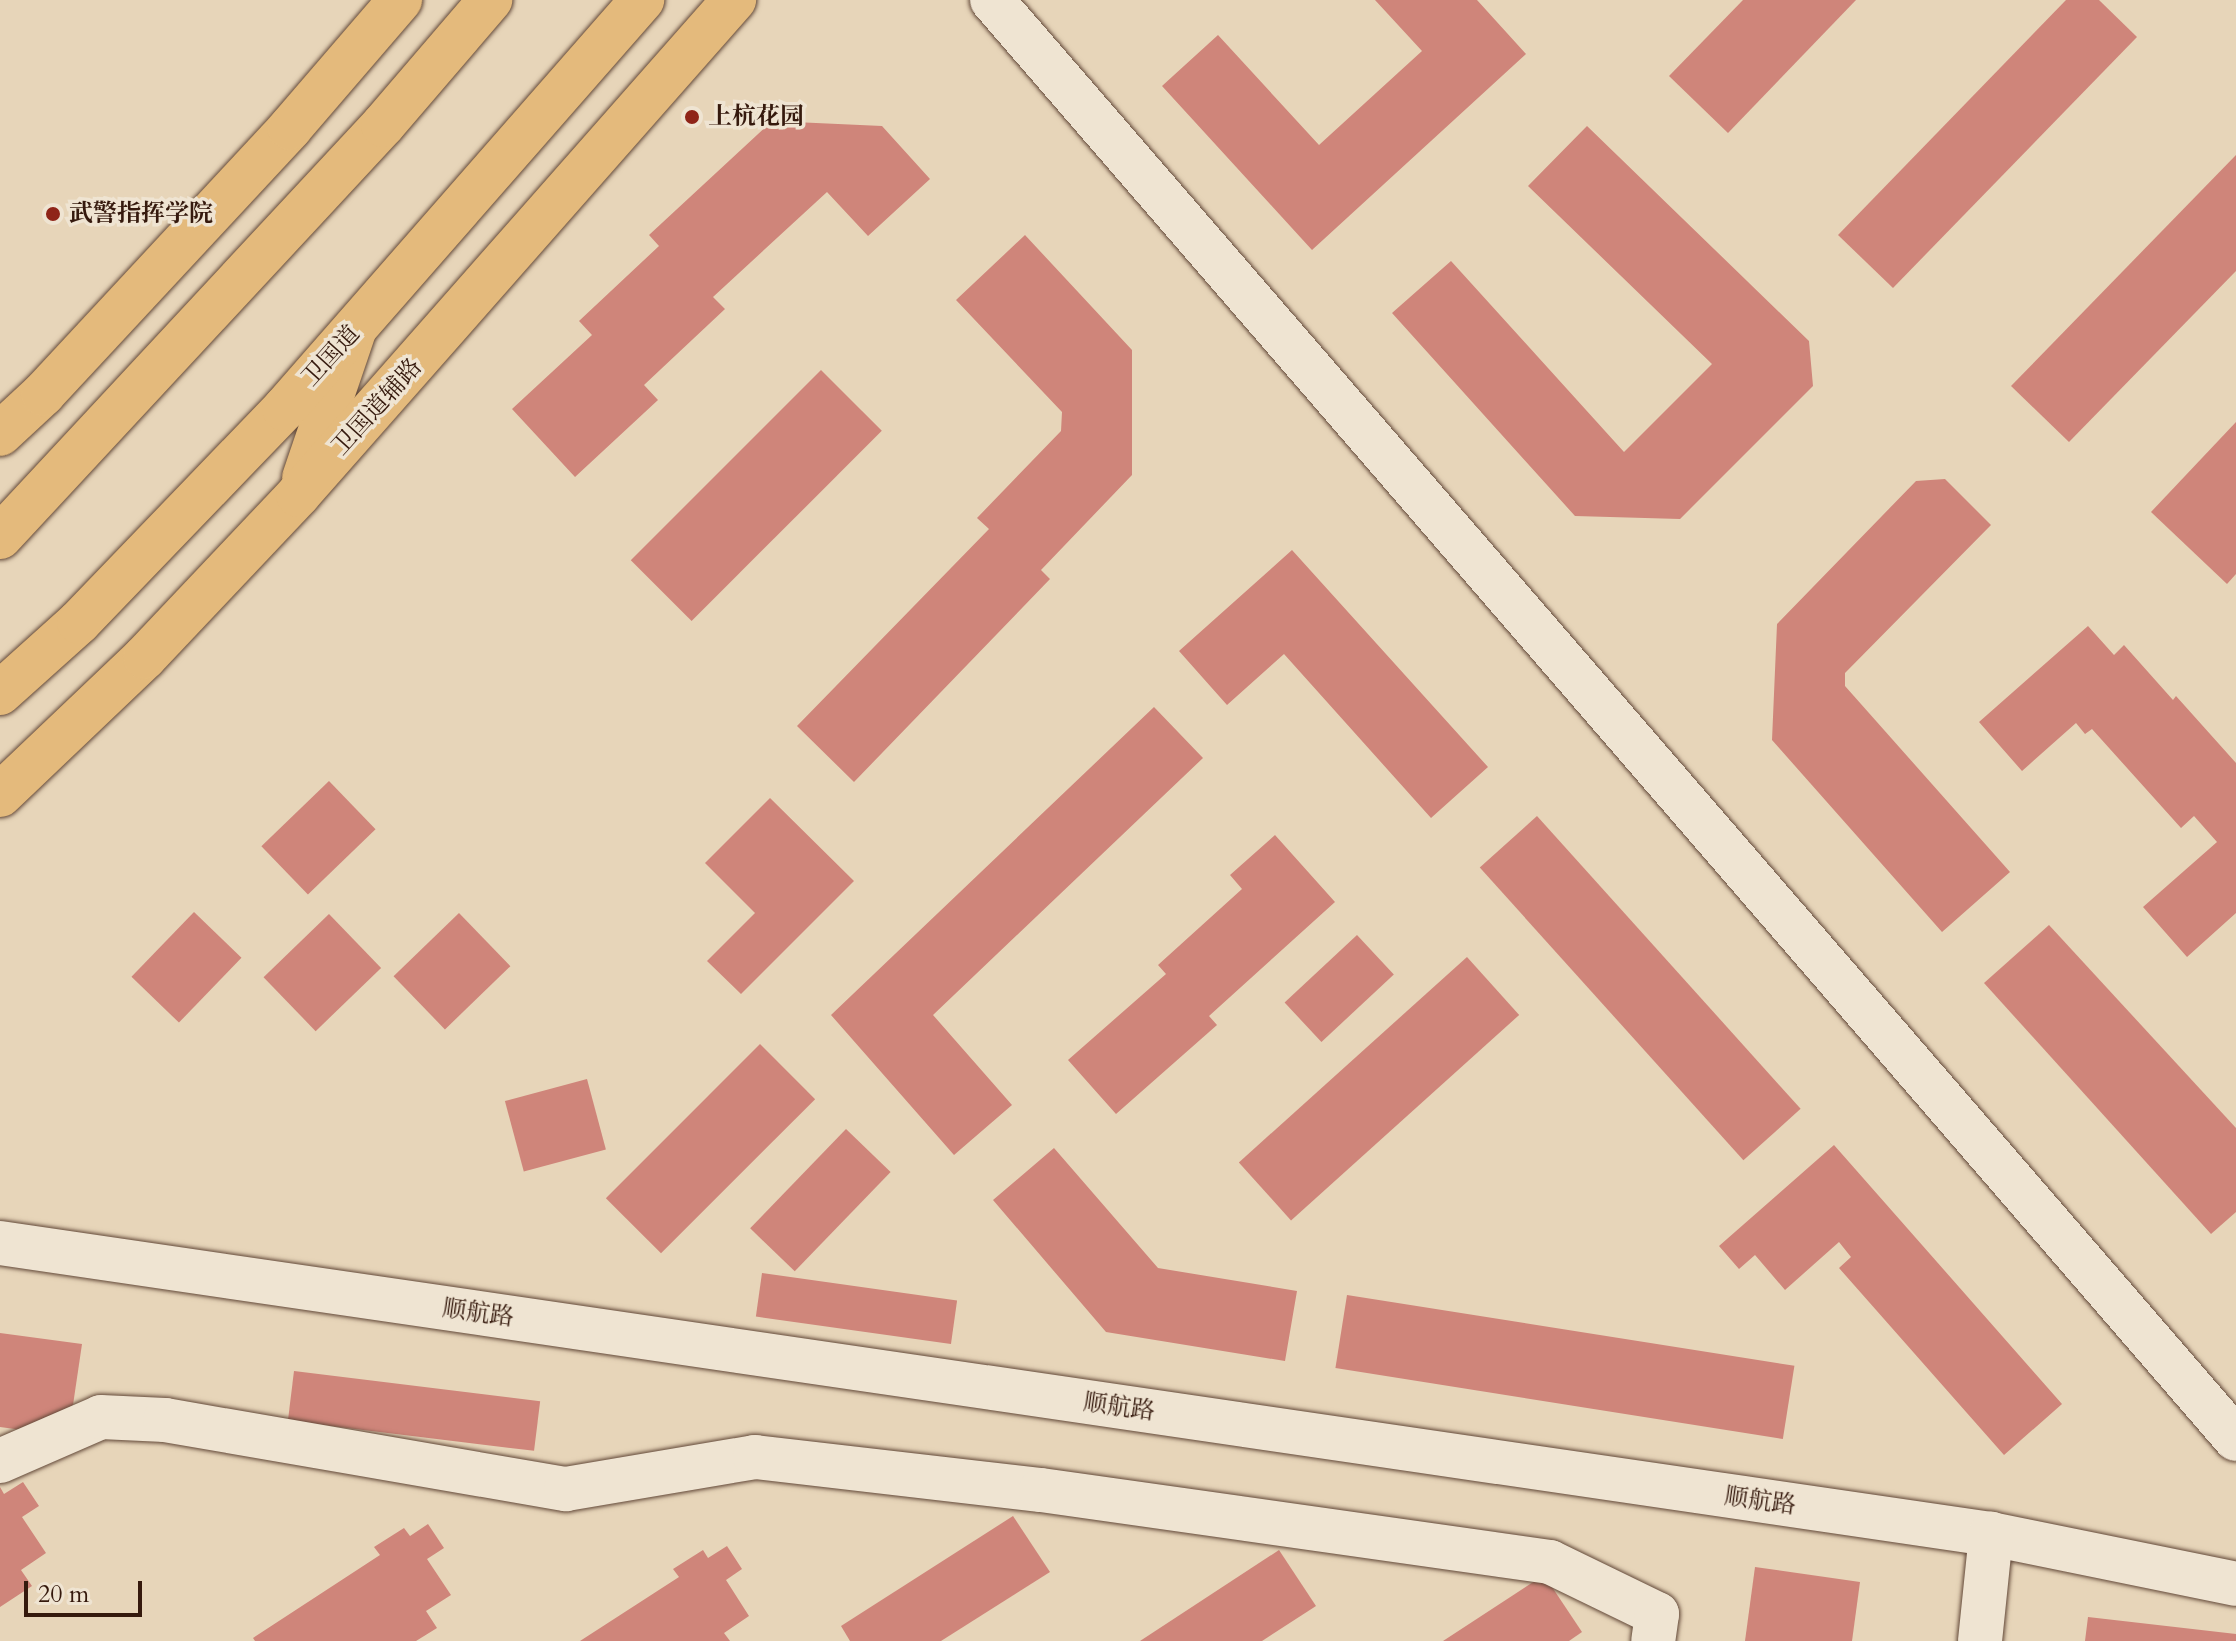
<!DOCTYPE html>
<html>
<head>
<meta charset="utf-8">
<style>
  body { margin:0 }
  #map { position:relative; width:2236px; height:1641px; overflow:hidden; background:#e7d5b9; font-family:Cardo,"Noto Serif SC",serif }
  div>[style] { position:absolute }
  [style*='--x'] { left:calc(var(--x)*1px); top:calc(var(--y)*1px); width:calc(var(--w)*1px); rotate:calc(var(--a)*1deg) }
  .building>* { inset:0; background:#cf857a; transform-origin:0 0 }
  .roads { filter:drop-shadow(0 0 2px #624838) drop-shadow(0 0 2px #624838) }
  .minor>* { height:44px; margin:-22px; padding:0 22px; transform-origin:22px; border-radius:22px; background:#efe4d2 }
  .major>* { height:44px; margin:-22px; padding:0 22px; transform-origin:22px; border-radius:22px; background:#e4ba7c }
  .highway>* { height:44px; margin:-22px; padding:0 22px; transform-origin:22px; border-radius:22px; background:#e4ba7c }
  .dots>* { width:22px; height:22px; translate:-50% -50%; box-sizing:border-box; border:4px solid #efe4d2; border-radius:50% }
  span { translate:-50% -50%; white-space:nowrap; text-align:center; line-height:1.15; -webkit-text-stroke:7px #efe4d2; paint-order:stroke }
  .poi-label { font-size:24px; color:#35190d; font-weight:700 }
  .left { translate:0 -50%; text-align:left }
  .street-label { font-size:24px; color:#35190d }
  .scale { position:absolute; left:24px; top:1581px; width:118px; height:36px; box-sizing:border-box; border:4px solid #35190d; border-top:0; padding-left:10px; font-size:24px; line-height:28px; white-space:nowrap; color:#35190d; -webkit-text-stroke:6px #efe4d2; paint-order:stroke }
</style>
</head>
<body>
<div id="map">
  <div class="building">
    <div style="clip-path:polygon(1375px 0,1477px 0,1526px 54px,1312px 250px,1162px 86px,1218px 35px,1319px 145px,1422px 51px)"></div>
    <div style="clip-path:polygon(1743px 0,1856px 0,1728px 133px,1669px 76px)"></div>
    <div style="clip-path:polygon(2066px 0,2099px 0,2137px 37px,1893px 288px,1838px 235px)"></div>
    <div style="clip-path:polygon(772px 121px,882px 126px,930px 179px,868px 236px,827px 192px,713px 297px,725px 309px,644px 385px,658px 400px,575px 477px,512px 409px,592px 335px,579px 321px,659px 246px,649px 235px)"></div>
    <div style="clip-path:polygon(1587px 126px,1809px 341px,1813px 386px,1680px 519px,1575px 516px,1392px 313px,1451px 261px,1624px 452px,1712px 364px,1528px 186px)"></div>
    <div style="clip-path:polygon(2236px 155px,2236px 271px,2069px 442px,2011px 386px)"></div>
    <div style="clip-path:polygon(1025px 235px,1132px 350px,1132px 475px,1041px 570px,1050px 579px,854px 782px,797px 726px,989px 529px,977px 518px,1061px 431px,1062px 412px,956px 300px)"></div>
    <div style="left:821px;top:370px;width:86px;height:269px;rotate:45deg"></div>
    <div style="clip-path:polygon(2236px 422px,2236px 574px,2227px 584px,2151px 512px)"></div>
    <div style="clip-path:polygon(1945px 479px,1991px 525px,1845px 673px,1845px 686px,2010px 872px,1942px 932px,1772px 740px,1777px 624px,1916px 481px)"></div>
    <div style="clip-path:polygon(1292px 550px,1488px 767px,1431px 818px,1284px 654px,1227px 705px,1179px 651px)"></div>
    <div style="clip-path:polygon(2088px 626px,2114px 655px,2124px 645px,2173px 700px,2176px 696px,2236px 763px,2236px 913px,2187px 957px,2143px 907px,2217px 842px,2194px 816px,2181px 828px,2092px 729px,2085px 734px,2076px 723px,2022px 771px,1979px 722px)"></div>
    <div style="clip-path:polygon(1154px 707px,1203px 758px,933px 1015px,1012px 1105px,954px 1155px,831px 1015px)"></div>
    <div style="left:329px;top:781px;width:67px;height:94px;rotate:46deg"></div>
    <div style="clip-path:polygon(770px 798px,854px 881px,741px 994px,707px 961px,755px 913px,705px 863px)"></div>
    <div style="left:1537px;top:816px;width:394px;height:77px;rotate:48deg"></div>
    <div style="clip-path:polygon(1275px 835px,1335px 902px,1209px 1016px,1217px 1025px,1116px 1114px,1068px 1060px,1166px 974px,1158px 965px,1242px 889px,1230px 875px)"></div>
    <div style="left:194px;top:912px;width:66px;height:90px;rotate:44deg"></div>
    <div style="left:459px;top:913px;width:74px;height:91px;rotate:46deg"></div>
    <div style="left:329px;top:914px;width:75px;height:91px;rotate:46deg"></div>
    <div style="clip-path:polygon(2049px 925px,2236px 1128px,2236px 1212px,2211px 1234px,1984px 983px)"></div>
    <div style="left:1357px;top:935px;width:54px;height:99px;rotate:47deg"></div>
    <div style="left:1467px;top:957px;width:78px;height:307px;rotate:48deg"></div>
    <div style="left:760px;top:1044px;width:78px;height:218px;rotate:45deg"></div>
    <div style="left:587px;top:1079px;width:73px;height:85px;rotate:75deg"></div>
    <div style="left:846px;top:1129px;width:62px;height:138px;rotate:44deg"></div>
    <div style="clip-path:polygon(1834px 1145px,2062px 1404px,2004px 1455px,1839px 1268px,1851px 1257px,1839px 1242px,1785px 1290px,1755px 1255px,1739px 1269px,1719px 1246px)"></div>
    <div style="clip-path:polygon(1054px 1148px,1158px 1268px,1297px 1291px,1285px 1361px,1106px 1332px,993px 1200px)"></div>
    <div style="left:762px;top:1273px;width:197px;height:44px;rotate:8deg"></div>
    <div style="left:1347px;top:1295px;width:453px;height:74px;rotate:9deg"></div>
    <div style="clip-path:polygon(0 1333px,82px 1344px,73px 1405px,37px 1432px,0 1427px)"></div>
    <div style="left:294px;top:1371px;width:248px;height:50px;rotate:7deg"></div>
    <div style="clip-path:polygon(23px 1482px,39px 1506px,22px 1517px,46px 1553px,21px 1570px,32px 1586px,0 1607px,0 1487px,4px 1494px)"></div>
    <div style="clip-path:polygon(1013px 1516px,1050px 1572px,941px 1641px,850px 1641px,841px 1626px)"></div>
    <div style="clip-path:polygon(428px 1524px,444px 1548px,427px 1559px,451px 1595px,426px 1611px,437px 1628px,416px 1641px,255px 1641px,253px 1638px,380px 1555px,374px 1547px,404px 1528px,410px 1536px)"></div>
    <div style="clip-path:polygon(727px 1546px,742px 1569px,726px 1580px,749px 1616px,724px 1633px,730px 1641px,580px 1641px,679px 1577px,673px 1569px,703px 1550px,708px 1558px)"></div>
    <div style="clip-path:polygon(1279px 1550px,1316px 1606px,1262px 1641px,1140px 1641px)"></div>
    <div style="clip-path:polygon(1755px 1567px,1860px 1582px,1852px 1641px,1745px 1641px)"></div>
    <div style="clip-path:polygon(1544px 1575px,1582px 1632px,1569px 1641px,1443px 1641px)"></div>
    <div style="clip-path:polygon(2088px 1617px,2236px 1634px,2236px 1641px,2085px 1641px)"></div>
  </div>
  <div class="roads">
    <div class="minor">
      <div style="--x:992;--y:0;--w:1902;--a:49.16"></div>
      <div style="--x:0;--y:1243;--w:2012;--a:8.32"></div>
      <div style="--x:1991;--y:1534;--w:250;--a:11.5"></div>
      <div style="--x:0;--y:1461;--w:110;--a:-23.5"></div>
      <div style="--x:101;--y:1417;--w:64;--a:2.7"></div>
      <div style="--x:165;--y:1420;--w:407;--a:9.8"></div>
      <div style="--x:566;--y:1489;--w:192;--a:-9.6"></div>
      <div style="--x:755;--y:1457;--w:288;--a:6.6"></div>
      <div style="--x:1041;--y:1490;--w:514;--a:8.05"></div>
      <div style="--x:1550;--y:1562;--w:119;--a:25.9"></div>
      <div style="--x:1657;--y:1614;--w:27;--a:98"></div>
      <div style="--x:1980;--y:1641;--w:108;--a:-84.1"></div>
    </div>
    <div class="major">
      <div style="--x:0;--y:434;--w:59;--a:-42.9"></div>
      <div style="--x:43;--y:394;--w:363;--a:-47.1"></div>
      <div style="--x:290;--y:128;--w:169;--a:-49.3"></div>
      <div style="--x:304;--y:478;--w:155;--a:-71.2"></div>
      <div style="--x:0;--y:795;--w:200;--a:-43.6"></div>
      <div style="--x:145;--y:657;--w:223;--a:-46.6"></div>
      <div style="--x:298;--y:495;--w:660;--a:-48.63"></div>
    </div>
    <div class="highway">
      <div style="--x:0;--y:537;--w:563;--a:-47.09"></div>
      <div style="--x:383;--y:125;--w:165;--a:-49.4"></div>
      <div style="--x:0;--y:693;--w:106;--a:-41.9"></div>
      <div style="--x:79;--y:622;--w:296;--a:-46.1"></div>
      <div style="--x:284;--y:409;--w:544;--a:-48.8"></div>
    </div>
  </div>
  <div class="dots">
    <div style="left:692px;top:117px;background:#8f2418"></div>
    <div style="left:53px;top:214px;background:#8f2418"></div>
  </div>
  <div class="poi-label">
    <span class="left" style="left:708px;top:117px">上杭花园</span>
    <span class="left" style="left:69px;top:214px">武警指挥学院</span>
  </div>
  <div class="street-label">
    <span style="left:331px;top:356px;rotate:-48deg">卫国道</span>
    <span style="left:377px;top:407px;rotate:-48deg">卫国道辅路</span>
    <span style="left:478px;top:1313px;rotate:8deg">顺航路</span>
    <span style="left:1119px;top:1407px;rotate:8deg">顺航路</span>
    <span style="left:1760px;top:1501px;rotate:8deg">顺航路</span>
  </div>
  <div class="scale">20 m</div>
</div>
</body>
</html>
